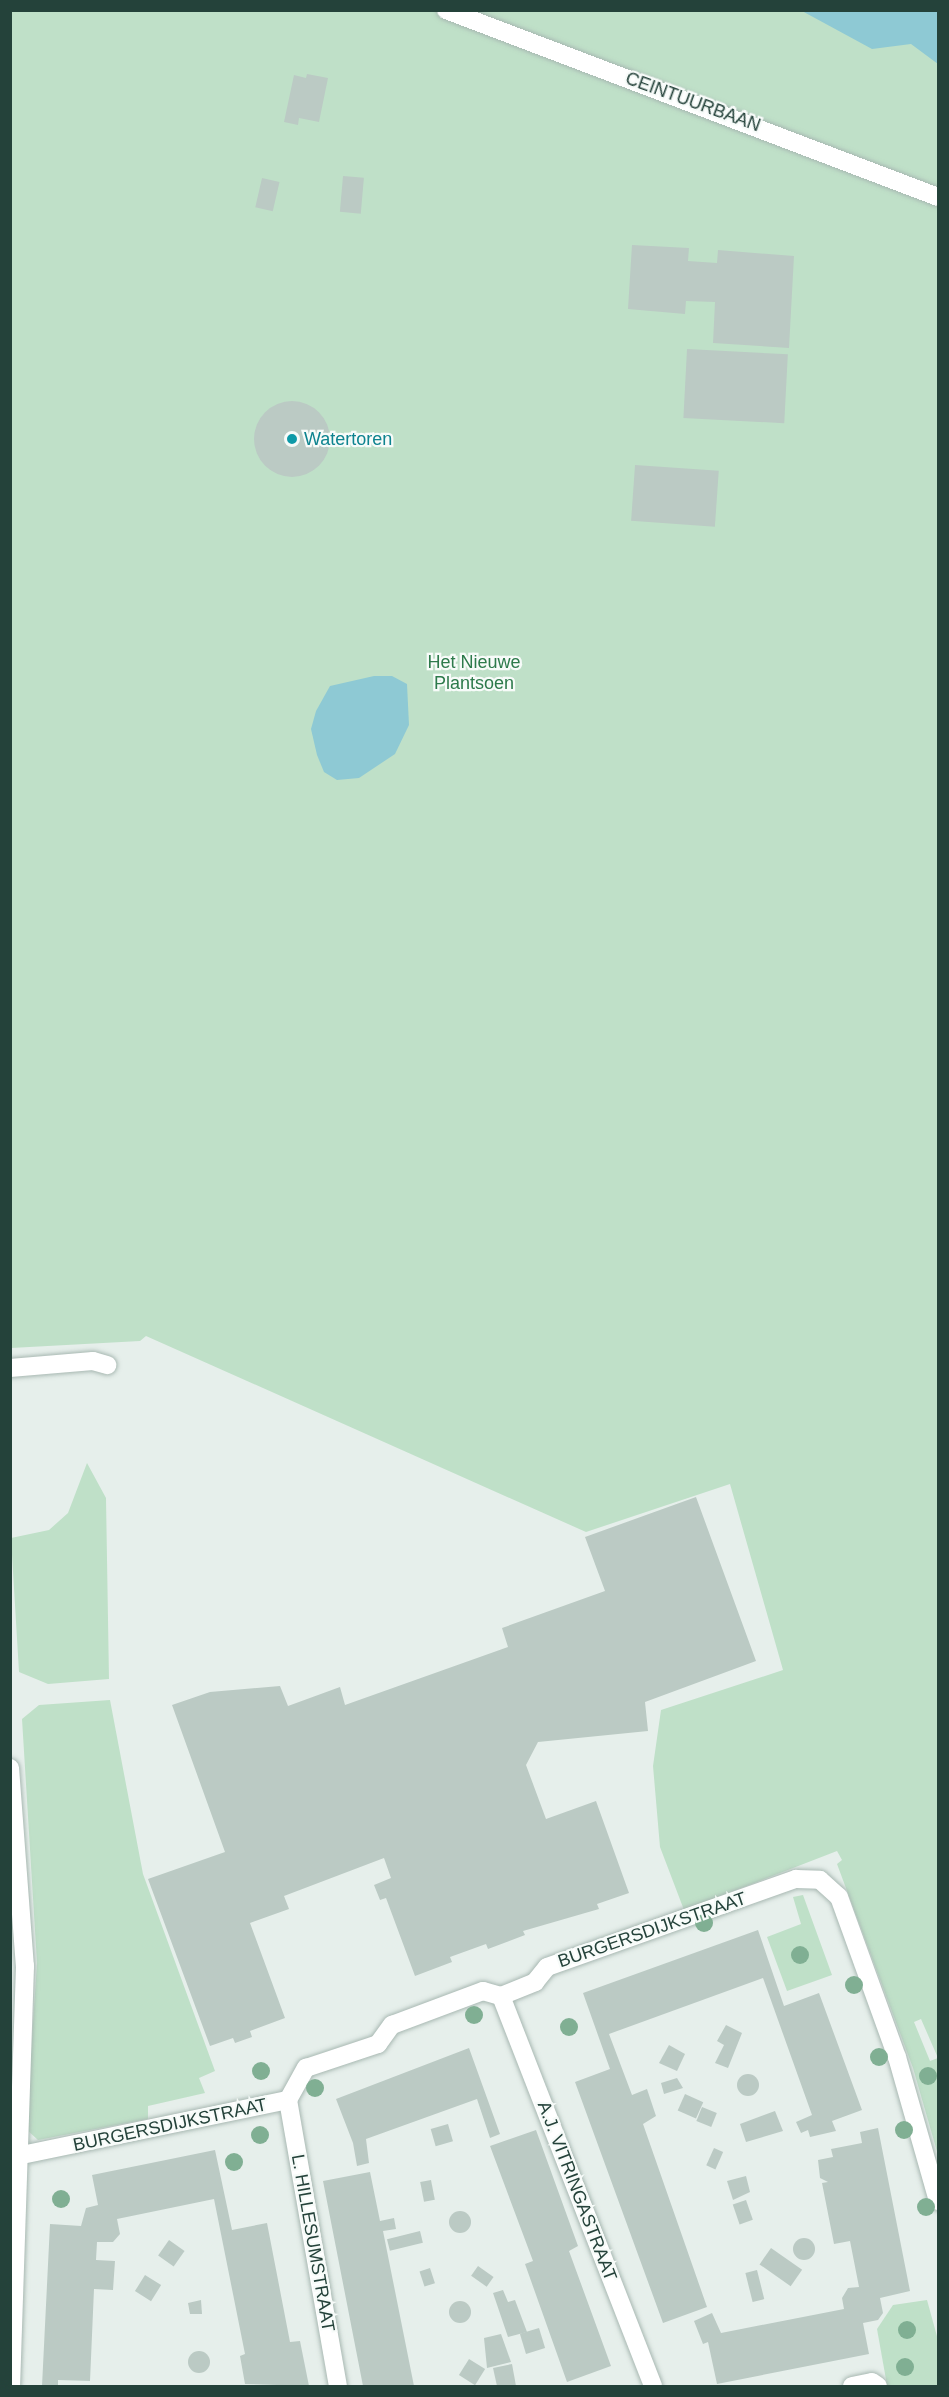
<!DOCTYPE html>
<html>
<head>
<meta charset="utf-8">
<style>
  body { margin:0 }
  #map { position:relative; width:949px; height:2397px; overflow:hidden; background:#e6efeb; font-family:Arial,sans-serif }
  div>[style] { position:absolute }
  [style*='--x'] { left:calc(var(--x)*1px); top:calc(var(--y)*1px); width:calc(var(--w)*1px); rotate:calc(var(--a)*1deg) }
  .green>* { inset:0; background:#bfe0c8 }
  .water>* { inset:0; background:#8ec9d4 }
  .building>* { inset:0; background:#bbcac4; transform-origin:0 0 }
  .round { border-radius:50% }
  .roads { filter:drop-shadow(0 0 2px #a8b8b2) drop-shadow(0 0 2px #a8b8b2) }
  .minor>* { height:18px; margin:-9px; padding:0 9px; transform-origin:9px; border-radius:9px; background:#fff }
  .tertiary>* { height:18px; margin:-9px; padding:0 9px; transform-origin:9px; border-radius:9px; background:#fff }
  .trees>* { width:18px; height:18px; margin:-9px; border-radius:50%; background:#80af93 }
  .dots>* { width:16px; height:16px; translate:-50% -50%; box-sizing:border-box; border:3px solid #f7fbf9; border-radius:50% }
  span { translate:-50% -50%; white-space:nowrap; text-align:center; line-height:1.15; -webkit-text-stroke:4.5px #f7fbf9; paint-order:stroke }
  .street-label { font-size:18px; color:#24423a }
  .culture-label { font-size:18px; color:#0d838f }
  .left { translate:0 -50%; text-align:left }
  .park-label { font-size:18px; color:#2d7a4b }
  .frame { position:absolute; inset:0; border:12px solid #24423a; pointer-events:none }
</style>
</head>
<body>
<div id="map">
  <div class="green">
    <div style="clip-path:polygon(evenodd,11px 11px,938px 11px,938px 2155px,913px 2068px,837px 1864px,842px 1860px,837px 1851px,684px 1910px,660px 1847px,653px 1766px,661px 1710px,783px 1670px,730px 1484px,586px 1532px,146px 1336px,140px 1341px,11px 1348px,11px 11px,921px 2019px,938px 2058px,930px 2061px,914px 2022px,921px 2019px)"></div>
    <div style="clip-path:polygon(87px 1463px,106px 1498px,109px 1679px,48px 1684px,19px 1672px,11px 1538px,49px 1530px,68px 1513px)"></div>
    <div style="clip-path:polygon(110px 1700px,143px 1874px,215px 2071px,199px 2078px,205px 2093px,148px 2106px,148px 2119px,38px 2140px,26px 2129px,37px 1963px,22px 1719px,39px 1705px)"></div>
    <div style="clip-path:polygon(803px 1895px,832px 1975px,787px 1991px,767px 1937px,801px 1924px,793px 1897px)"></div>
    <div style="clip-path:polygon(927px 2300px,938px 2340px,938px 2386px,887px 2385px,877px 2329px,893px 2305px)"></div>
  </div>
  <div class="water">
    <div style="clip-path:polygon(802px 11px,938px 11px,938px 64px,911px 44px,872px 49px)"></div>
    <div style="clip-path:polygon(374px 676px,392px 676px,407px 684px,409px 725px,395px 754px,359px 778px,337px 780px,324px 772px,317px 755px,311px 729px,316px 711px,330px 686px)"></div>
  </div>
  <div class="building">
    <div style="clip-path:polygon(307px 74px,328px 78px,319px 122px,299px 118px,298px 125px,284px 122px,294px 75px,306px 78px)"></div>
    <div style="left:343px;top:176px;width:21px;height:36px;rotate:5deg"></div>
    <div style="left:262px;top:178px;width:18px;height:30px;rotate:13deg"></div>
    <div style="clip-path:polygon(632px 245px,689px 248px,688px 261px,717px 263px,718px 250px,794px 256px,789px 348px,713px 343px,715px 302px,686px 301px,685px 314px,628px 309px)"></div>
    <div style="left:687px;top:349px;width:101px;height:69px;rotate:3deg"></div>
    <div class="round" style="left:254px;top:401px;width:76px;height:76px"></div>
    <div style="left:635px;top:465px;width:84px;height:56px;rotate:4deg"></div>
    <div style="clip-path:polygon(696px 1497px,756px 1661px,645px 1702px,648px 1731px,538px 1742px,526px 1765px,546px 1819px,596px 1801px,629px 1893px,597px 1904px,599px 1909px,523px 1931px,525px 1935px,488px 1949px,486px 1944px,450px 1957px,452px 1962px,415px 1976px,386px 1898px,380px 1900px,374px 1885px,391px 1878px,384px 1858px,284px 1896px,289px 1909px,250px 1923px,285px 2018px,250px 2031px,252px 2037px,235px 2043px,233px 2038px,210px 2046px,148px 1879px,225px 1852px,172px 1705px,210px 1692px,280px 1686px,288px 1706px,340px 1687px,345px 1705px,508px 1647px,502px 1628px,605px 1591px,585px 1537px)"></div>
    <div style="clip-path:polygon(758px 1930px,784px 2006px,819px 1993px,862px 2110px,832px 2121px,836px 2131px,810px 2137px,808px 2130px,801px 2133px,796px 2122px,812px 2115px,763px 1978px,609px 2034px,632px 2095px,647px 2089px,656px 2116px,643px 2124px,707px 2307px,663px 2323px,575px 2082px,610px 2069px,583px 1993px)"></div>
    <div style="clip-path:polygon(726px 2025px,742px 2033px,728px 2068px,715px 2063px,724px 2045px,717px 2041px)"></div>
    <div style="clip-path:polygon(669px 2045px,685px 2054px,677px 2071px,659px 2063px)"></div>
    <div style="clip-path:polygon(469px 2048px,500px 2134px,490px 2138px,477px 2099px,366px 2139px,369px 2163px,357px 2166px,353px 2143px,336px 2099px)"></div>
    <div class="round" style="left:737px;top:2074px;width:22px;height:22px"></div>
    <div style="clip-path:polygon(677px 2078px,683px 2088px,664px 2094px,661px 2083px)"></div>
    <div style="left:685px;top:2094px;width:20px;height:18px;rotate:24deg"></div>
    <div style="left:702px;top:2107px;width:16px;height:15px;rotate:22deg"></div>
    <div style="clip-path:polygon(775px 2111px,783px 2131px,746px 2142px,740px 2124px)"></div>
    <div style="left:448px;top:2124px;width:18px;height:18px;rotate:74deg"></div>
    <div style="clip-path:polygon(878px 2128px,910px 2291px,880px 2298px,883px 2313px,878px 2320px,863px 2323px,869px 2354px,717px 2384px,708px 2342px,703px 2344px,694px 2321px,712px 2313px,721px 2333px,844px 2309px,842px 2298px,848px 2288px,859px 2287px,850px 2241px,834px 2244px,822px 2183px,828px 2182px,820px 2178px,818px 2160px,833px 2157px,831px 2149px,862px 2143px,860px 2132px)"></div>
    <div style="clip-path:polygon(536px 2130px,578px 2246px,569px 2251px,611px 2366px,567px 2382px,525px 2264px,533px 2261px,490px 2146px)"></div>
    <div style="left:714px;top:2148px;width:10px;height:19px;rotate:24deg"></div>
    <div style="clip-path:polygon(215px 2150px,232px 2230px,267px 2223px,290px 2342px,300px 2341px,309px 2386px,245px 2384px,240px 2356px,245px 2354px,214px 2199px,117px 2219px,120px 2234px,113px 2242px,97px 2242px,96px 2260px,115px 2261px,113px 2290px,94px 2289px,90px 2381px,58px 2380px,58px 2386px,42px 2386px,50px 2224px,81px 2226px,86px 2208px,98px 2205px,92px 2175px)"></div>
    <div style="clip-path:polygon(370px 2172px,380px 2221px,394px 2218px,396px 2229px,383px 2231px,414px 2386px,363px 2386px,323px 2181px)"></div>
    <div style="clip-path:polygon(746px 2176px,750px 2192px,733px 2200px,727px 2181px)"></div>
    <div style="left:431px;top:2180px;width:20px;height:11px;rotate:79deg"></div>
    <div style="left:746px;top:2200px;width:21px;height:14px;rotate:71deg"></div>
    <div class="round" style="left:449px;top:2211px;width:22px;height:22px"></div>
    <div style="left:420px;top:2231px;width:12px;height:34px;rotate:76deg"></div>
    <div class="round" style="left:793px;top:2238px;width:22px;height:22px"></div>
    <div style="left:169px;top:2240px;width:19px;height:19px;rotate:35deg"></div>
    <div style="left:771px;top:2248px;width:38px;height:20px;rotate:35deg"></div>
    <div style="left:478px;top:2266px;width:19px;height:12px;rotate:35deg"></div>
    <div style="left:430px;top:2268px;width:16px;height:11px;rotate:72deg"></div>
    <div style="left:757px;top:2270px;width:30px;height:12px;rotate:76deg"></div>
    <div style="left:145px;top:2275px;width:19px;height:19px;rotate:32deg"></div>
    <div style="clip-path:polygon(503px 2290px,508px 2302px,515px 2300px,527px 2332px,508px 2337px,493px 2293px)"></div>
    <div style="clip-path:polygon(201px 2300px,202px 2314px,190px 2314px,188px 2303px)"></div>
    <div class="round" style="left:449px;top:2301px;width:22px;height:22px"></div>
    <div style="left:539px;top:2328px;width:21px;height:20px;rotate:73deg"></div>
    <div style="clip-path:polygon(501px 2334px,511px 2362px,487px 2368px,484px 2338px)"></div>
    <div class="round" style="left:188px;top:2351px;width:22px;height:22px"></div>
    <div style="left:469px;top:2359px;width:19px;height:19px;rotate:32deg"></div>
    <div style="clip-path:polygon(512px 2364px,516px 2386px,497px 2386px,493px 2368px)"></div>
  </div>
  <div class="roads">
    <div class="minor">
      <div style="--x:10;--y:1368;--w:83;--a:-4.8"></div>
      <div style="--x:93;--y:1361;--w:15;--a:16"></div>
      <div style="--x:10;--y:1768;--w:199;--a:85.7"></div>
      <div style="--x:25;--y:1966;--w:420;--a:91.9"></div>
      <div style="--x:501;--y:1996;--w:419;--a:68.7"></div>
      <div style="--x:288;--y:2100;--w:290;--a:80.1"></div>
      <div style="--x:17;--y:2156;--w:277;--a:-11.7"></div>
      <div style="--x:288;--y:2100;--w:37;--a:-61"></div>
      <div style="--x:306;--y:2068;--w:76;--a:-18.4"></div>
      <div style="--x:378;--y:2044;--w:24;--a:-54"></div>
      <div style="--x:392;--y:2025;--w:97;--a:-20.5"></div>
      <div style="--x:483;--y:1991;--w:19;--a:16"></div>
      <div style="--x:501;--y:1996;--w:37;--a:-22"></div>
      <div style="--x:535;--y:1982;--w:19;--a:-51"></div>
      <div style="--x:547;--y:1967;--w:264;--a:-19.5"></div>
      <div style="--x:796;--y:1879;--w:24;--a:2"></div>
      <div style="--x:820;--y:1880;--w:25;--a:42"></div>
      <div style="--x:839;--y:1897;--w:170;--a:70.1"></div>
      <div style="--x:897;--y:2057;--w:150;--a:74.1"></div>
      <div style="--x:852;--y:2386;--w:20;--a:-11"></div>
      <div style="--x:872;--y:2382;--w:7;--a:34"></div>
    </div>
    <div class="tertiary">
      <div style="--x:446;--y:10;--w:526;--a:20.81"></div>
    </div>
  </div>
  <div class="trees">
    <div style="left:704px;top:1923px"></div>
    <div style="left:800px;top:1955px"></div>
    <div style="left:854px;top:1985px"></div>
    <div style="left:474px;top:2015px"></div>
    <div style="left:569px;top:2027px"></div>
    <div style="left:879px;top:2057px"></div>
    <div style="left:261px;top:2071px"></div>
    <div style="left:928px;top:2076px"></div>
    <div style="left:315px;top:2088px"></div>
    <div style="left:904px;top:2130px"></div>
    <div style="left:260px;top:2135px"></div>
    <div style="left:234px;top:2162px"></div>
    <div style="left:61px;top:2199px"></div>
    <div style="left:926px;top:2207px"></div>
    <div style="left:907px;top:2330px"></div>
    <div style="left:905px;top:2367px"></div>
  </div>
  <div class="dots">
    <div style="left:292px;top:439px;background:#0f9aa8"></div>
  </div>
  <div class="street-label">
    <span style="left:693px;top:102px;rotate:20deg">CEINTUURBAAN</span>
    <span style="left:652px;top:1930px;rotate:-19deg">BURGERSDIJKSTRAAT</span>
    <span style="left:170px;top:2125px;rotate:-12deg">BURGERSDIJKSTRAAT</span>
    <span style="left:577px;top:2191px;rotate:69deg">A.J. VITRINGASTRAAT</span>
    <span style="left:313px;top:2243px;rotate:80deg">L. HILLESUMSTRAAT</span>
  </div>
  <div class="culture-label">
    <span class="left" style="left:304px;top:439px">Watertoren</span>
  </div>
  <div class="park-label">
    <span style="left:474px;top:673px">Het Nieuwe<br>Plantsoen</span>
  </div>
  <div class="frame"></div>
</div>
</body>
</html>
